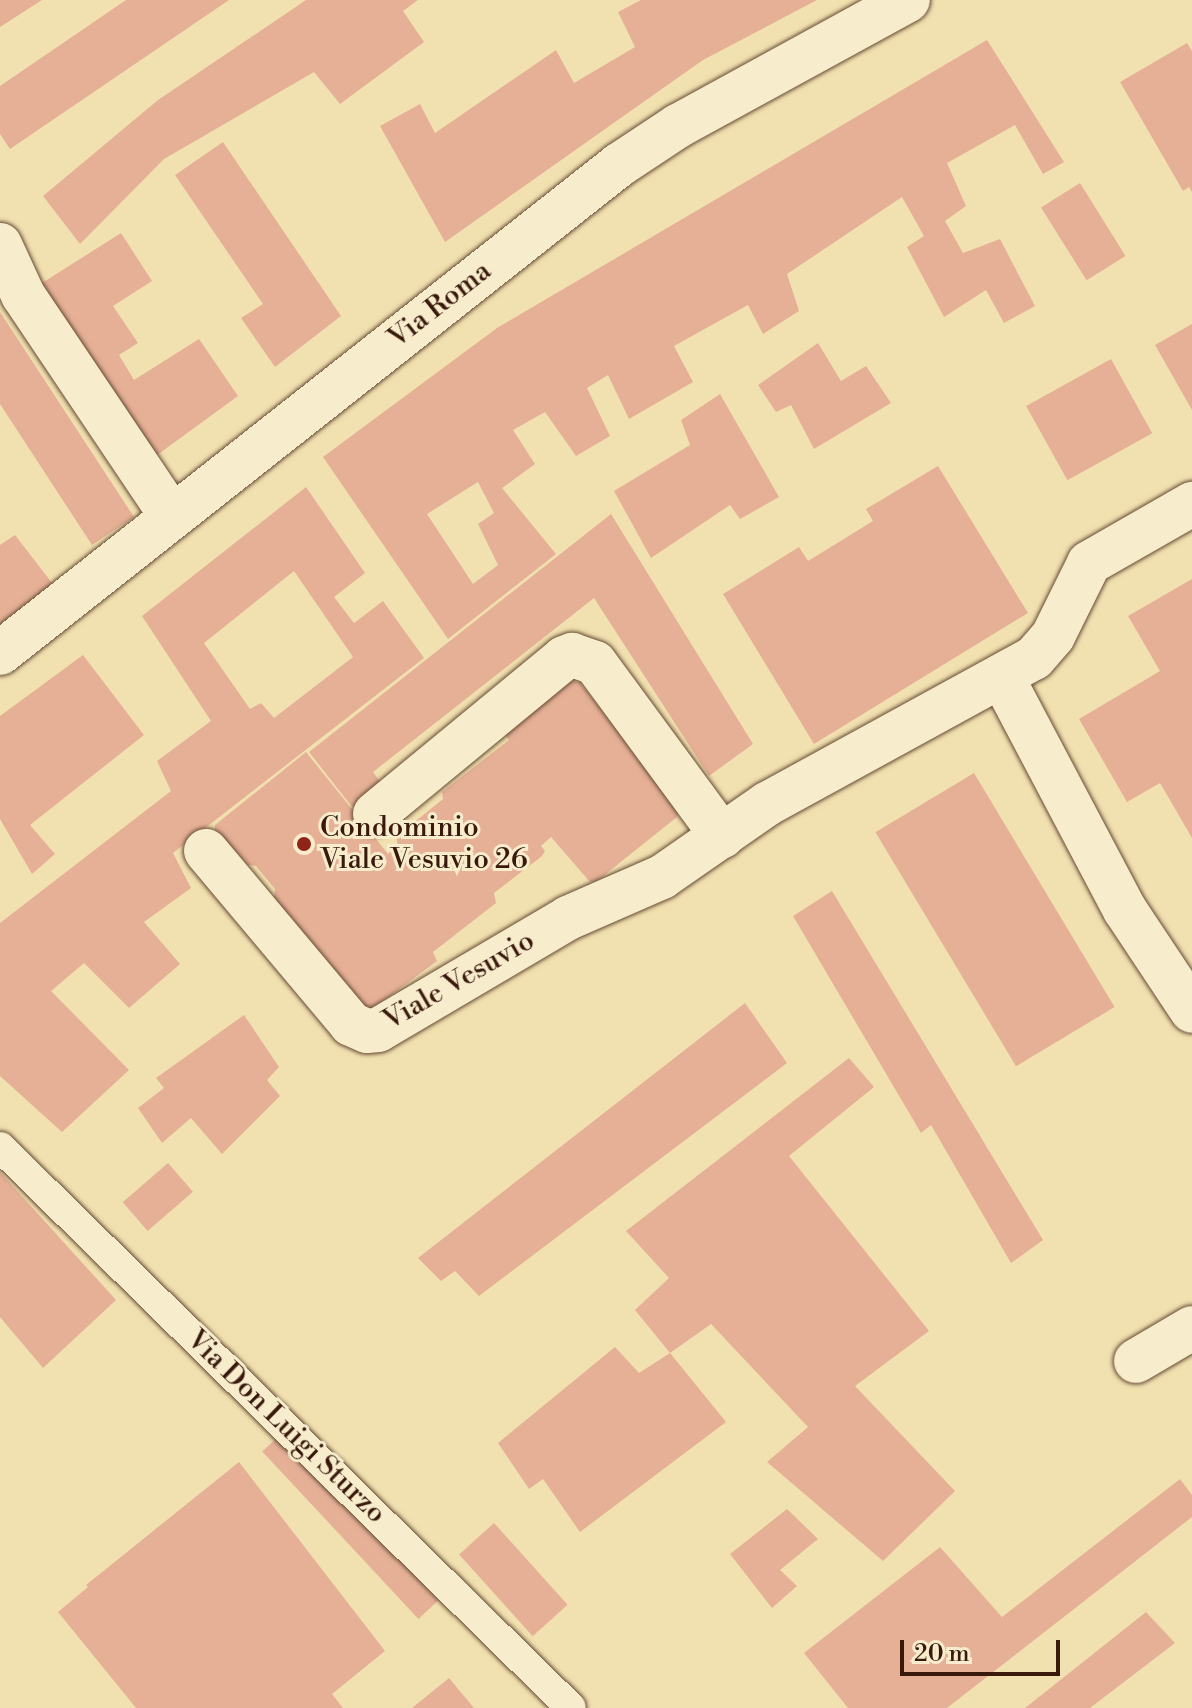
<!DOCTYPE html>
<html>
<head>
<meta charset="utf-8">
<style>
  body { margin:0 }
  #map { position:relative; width:1192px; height:1708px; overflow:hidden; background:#f2e1b0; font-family:"Libre Bodoni",serif }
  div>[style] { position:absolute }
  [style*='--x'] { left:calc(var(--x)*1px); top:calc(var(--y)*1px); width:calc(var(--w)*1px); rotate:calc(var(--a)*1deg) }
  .building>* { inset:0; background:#e6b096; transform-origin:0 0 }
  .roads { filter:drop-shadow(0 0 2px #664b35) drop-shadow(0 0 2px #664b35) }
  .lane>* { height:30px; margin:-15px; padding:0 15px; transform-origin:15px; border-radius:15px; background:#f7eccc }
  .street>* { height:44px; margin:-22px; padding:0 22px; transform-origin:22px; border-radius:22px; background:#f7eccc }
  .secondary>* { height:44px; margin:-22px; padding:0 22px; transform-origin:22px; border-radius:22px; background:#f7eccc }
  .dots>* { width:22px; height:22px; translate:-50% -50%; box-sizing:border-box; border:4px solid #f7eccc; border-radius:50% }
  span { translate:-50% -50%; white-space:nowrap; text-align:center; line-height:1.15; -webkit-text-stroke:6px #f7eccc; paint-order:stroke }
  .street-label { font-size:28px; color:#38190c }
  .poi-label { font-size:28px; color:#38190c }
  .left { translate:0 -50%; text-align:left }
  .scale { position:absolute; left:900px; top:1640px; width:160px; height:36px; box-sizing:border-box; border:4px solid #38190c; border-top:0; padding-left:10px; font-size:24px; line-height:28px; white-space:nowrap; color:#38190c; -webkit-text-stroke:6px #f7eccc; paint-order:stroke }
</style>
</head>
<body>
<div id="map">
  <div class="building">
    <div style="clip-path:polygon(0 0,42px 0,0 27px)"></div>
    <div style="clip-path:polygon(126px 0,229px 0,10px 149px,0 134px,0 86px)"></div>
    <div style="clip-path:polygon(306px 0,418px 0,403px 11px,424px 42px,340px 104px,314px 72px,164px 159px,80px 244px,43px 196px,158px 100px)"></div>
    <div style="clip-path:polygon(641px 0,817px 0,703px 60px,445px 242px,380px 126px,420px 104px,435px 133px,556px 50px,574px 83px,635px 47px,618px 12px)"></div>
    <div style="clip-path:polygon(evenodd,987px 40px,1064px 162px,1043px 174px,1015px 125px,947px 163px,966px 206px,945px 221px,963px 253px,1000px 239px,1035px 306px,1004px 323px,986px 290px,944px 317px,907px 247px,924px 236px,902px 197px,787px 274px,799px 311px,763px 334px,748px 305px,674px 346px,693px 382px,629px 419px,608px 375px,587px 388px,610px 436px,576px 456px,545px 412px,513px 430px,535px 464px,502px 488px,556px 554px,448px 639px,323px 457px,497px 328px,987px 40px,478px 482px,494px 513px,478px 524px,498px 565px,473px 584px,427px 514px,478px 482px)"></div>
    <div style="clip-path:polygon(1187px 43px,1192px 51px,1192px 192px,1189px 187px,1183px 191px,1120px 82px)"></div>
    <div style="clip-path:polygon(223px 142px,341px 316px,275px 367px,241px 318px,263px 304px,175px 175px)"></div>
    <div style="left:1080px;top:183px;width:86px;height:46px;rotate:58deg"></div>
    <div style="clip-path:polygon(121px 233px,152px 281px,113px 306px,138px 343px,119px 355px,134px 380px,199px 339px,238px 396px,142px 466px,31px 290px)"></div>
    <div style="clip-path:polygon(0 312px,134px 517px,92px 545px,0 404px)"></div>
    <div style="clip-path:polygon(1192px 324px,1192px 410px,1155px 345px)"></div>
    <div style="clip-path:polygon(818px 343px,841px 381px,866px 366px,891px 403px,814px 449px,791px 405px,776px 412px,758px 385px)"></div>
    <div style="left:1111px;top:359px;width:85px;height:97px;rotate:61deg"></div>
    <div style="clip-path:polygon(720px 394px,779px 497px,740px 519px,730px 505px,651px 558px,614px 491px,690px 445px,681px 420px)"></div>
    <div style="clip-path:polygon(938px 466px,1028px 613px,814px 744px,723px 594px,799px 547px,808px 561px,873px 521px,866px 509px)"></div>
    <div style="clip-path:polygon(evenodd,306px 487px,365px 573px,334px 597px,354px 623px,383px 601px,424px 658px,173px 853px,191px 888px,144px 922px,180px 964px,129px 1008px,84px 963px,51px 991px,129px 1070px,62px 1132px,0 1076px,0 923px,171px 791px,157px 761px,211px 721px,142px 616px,306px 487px,294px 571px,353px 657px,274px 718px,261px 703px,250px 709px,204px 643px,294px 571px)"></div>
    <div style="clip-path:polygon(611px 514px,753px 744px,709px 776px,594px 598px,373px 772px,382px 784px,352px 807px,309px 752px)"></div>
    <div style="clip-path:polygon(15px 535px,52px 583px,0 629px,0 545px)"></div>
    <div style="clip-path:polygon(1192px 579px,1192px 838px,1160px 783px,1127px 802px,1079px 719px,1160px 671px,1128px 616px)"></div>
    <div style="clip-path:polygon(83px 655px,144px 735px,30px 825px,55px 854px,32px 874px,0 819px,0 716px)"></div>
    <div style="clip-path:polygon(570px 681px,580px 683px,680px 806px,677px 817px,597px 881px,590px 882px,551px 837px,541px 846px,545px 851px,542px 856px,494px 893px,496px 903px,433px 952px,437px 961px,372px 1009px,360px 1009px,274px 897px,275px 889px,256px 866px,248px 865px,215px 830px,215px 825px,306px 752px,388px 854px,398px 846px,396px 837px,443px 799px,442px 792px,509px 740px,503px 733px)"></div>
    <div style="left:974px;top:773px;width:273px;height:115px;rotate:59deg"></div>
    <div style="clip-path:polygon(832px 891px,1043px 1240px,1011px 1263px,931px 1125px,921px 1133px,793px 916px)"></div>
    <div style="clip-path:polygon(745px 1003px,787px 1063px,479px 1296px,455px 1271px,441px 1281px,418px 1258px)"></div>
    <div style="clip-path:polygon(244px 1015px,279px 1067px,267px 1080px,280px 1096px,222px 1154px,191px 1118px,162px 1143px,138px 1108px,164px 1088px,156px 1078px)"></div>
    <div style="clip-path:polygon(849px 1058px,874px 1087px,789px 1156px,929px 1331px,855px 1386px,955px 1491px,883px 1561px,767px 1462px,808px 1427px,711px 1324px,670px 1353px,635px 1310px,669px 1278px,626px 1231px)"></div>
    <div style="left:168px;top:1163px;width:38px;height:60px;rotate:49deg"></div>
    <div style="clip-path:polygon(0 1172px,116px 1300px,43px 1368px,0 1317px)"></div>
    <div style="clip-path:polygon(615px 1347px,639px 1373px,670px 1353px,726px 1422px,580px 1532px,543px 1479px,529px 1489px,498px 1443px)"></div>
    <div style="left:282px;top:1433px;width:229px;height:27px;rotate:47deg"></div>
    <div style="clip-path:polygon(239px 1462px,385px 1651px,332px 1694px,343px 1708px,136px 1708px,58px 1612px,88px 1587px,86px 1585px)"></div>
    <div style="clip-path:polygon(1180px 1479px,1192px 1495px,1192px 1517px,947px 1708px,848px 1708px,804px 1653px,940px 1547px,1002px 1617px)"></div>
    <div style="clip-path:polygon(787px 1509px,818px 1539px,780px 1570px,797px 1586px,772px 1608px,730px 1554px)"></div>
    <div style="left:494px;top:1523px;width:110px;height:47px;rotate:48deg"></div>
    <div style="clip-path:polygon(1146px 1612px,1175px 1643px,1090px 1708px,1025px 1708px)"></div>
    <div style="clip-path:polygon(449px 1678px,474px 1708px,412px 1708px)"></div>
  </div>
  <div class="roads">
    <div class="lane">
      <div style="--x:0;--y:1147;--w:800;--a:44.49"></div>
    </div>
    <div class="street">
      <div style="--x:0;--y:245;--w:55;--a:65.3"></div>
      <div style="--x:23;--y:295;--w:267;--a:56.1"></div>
      <div style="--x:1002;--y:677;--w:263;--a:62.2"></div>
      <div style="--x:1125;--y:910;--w:121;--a:56.4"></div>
      <div style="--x:375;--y:814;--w:245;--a:-39.5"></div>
      <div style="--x:564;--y:658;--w:9;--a:-21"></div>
      <div style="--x:572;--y:655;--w:24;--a:19"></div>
      <div style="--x:595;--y:663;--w:215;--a:53.7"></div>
      <div style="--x:206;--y:851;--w:226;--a:50"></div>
      <div style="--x:351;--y:1024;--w:17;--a:24"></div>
      <div style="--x:367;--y:1031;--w:11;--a:-5"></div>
      <div style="--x:378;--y:1030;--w:221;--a:-30.5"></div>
      <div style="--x:568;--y:918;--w:103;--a:-23.6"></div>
      <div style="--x:662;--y:877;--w:128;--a:-34.8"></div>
      <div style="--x:767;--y:804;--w:304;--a:-28.7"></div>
      <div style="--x:1034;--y:658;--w:29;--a:-49"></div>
      <div style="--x:1053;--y:636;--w:81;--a:-63.7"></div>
      <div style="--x:1089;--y:563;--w:119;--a:-29.8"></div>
      <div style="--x:1136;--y:1361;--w:65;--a:-30.5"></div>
    </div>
    <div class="secondary">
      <div style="--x:0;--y:653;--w:788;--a:-38.25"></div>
      <div style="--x:619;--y:165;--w:71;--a:-33.5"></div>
      <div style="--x:678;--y:126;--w:262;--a:-28.7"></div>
    </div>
  </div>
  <div class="dots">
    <div style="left:304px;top:844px;background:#8f2418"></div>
  </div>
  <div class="street-label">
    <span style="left:440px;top:305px;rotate:-38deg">Via Roma</span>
    <span style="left:459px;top:981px;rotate:-30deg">Viale Vesuvio</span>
    <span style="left:286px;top:1427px;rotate:44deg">Via Don Luigi Sturzo</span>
  </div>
  <div class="poi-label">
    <span class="left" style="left:320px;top:844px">Condominio<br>Viale Vesuvio 26</span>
  </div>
  <div class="scale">20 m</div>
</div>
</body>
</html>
